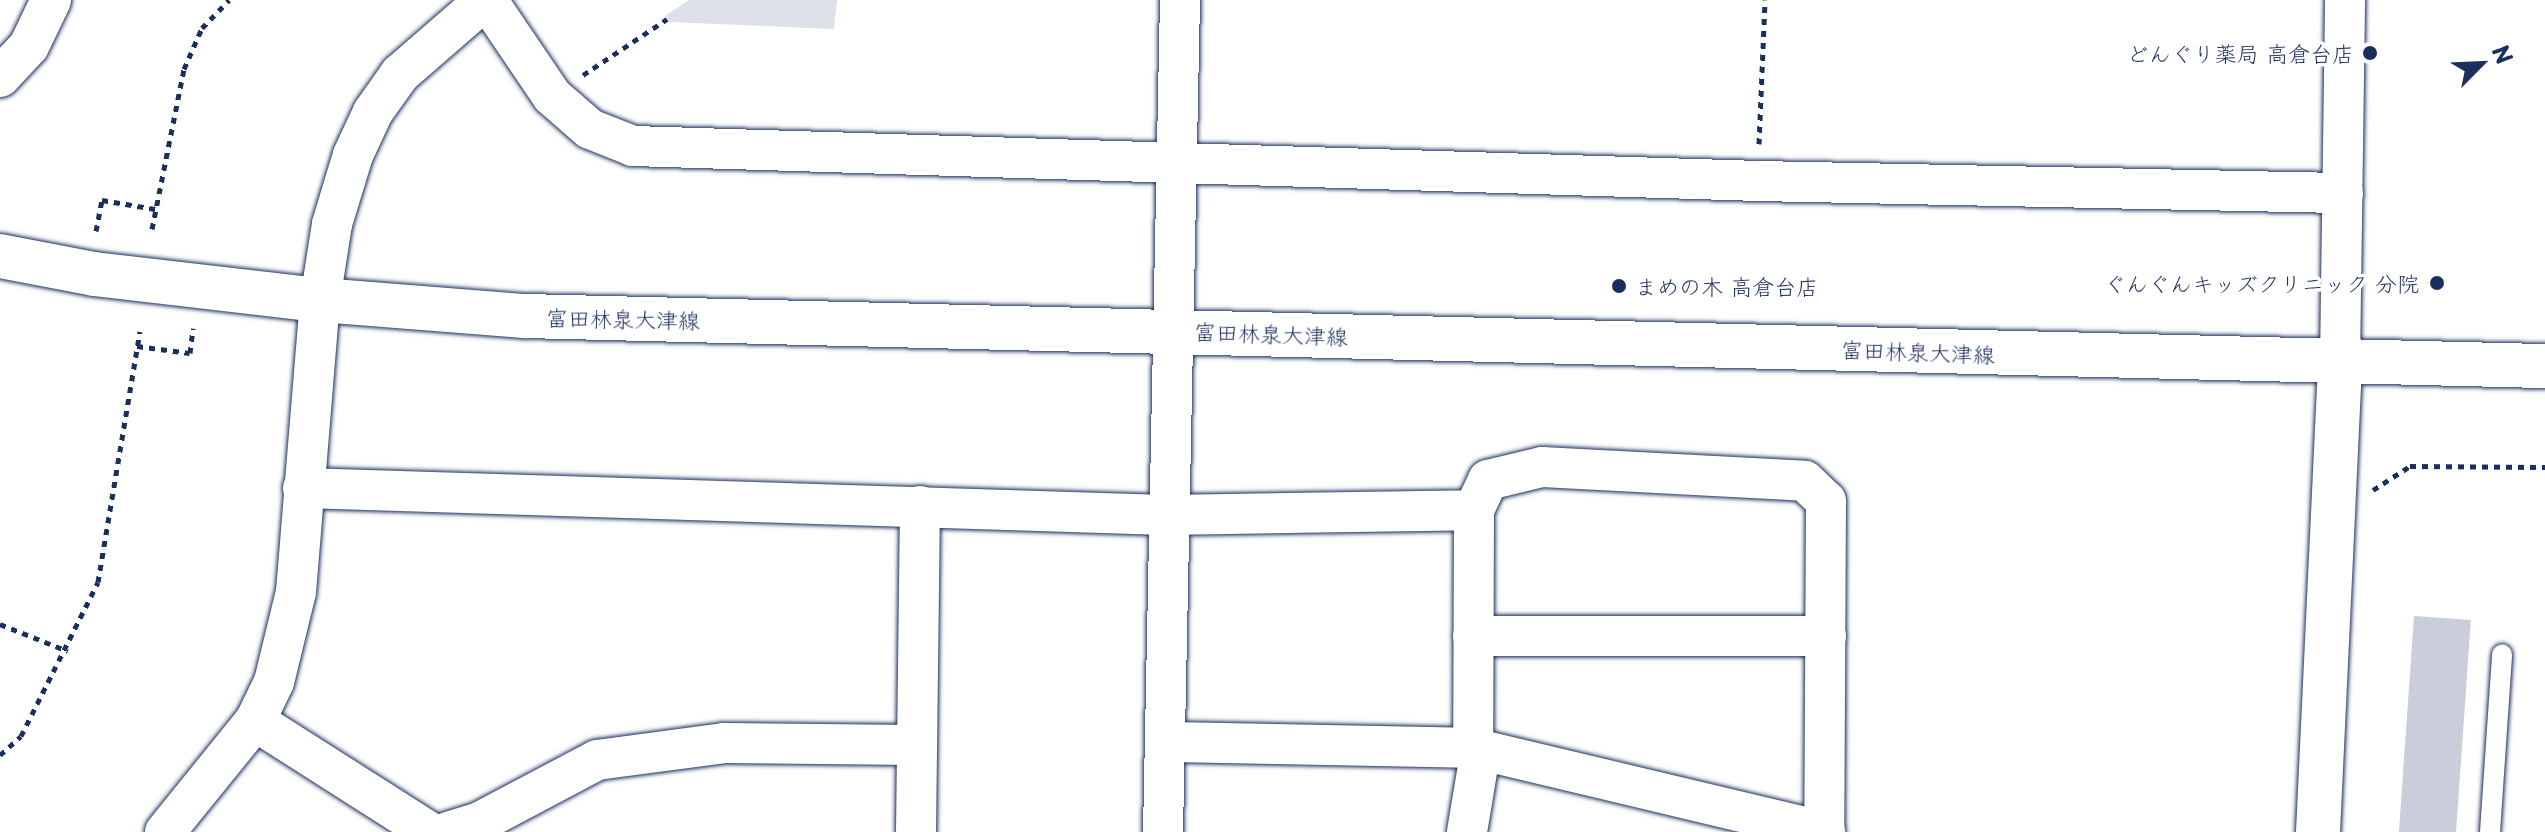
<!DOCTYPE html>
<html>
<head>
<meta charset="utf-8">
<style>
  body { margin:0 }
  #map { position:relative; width:2545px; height:832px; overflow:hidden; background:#fff; font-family:"Playpen Sans","Klee One",sans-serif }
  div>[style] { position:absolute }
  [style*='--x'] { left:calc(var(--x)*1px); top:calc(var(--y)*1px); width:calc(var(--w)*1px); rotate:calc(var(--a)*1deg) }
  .green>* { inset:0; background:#dee1e7 }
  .building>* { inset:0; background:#caceda; transform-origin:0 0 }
  .path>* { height:5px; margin-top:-2.5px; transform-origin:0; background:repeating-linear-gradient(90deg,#1b2f5e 0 6px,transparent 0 12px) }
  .roads { filter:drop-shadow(0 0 2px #1b2f5e) drop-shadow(0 0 2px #1b2f5e) }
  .service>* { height:20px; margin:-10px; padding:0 10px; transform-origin:10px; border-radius:10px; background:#fff }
  .minor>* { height:40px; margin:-20px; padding:0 20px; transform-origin:20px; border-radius:20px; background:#fff }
  .tertiary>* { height:44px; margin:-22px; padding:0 22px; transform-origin:22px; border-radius:22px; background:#fff }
  .primary>* { height:44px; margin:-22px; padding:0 22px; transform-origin:22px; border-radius:22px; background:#fff }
  .dots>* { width:22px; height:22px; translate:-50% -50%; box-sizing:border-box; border:4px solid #fff; border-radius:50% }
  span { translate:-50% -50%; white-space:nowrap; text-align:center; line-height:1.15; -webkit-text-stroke:7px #fff; paint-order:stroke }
  .poi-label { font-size:22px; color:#1b2f5e }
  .right { translate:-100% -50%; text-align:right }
  .left { translate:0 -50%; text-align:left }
  .street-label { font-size:22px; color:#1b2f5e }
  .north { position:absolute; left:2441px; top:24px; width:80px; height:80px; -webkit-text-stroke:6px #fff; paint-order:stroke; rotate:66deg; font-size:22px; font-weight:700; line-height:32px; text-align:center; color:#1b2f5e }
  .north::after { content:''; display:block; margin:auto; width:28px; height:36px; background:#1b2f5e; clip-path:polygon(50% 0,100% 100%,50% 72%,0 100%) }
</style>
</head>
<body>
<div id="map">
  <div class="green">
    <div style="clip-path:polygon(689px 0,837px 0,834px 29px,669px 22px,665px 16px)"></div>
  </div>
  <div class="building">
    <div style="left:2414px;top:616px;width:57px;height:217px;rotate:4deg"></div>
  </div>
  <div class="path">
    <div style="--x:583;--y:75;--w:101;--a:-33.7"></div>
    <div style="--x:1759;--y:144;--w:144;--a:-87.6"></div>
    <div style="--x:152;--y:229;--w:163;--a:-78.7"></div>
    <div style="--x:184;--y:69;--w:45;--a:-66.3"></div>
    <div style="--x:202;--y:28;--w:39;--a:-46"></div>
    <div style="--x:96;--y:231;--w:32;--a:-79"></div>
    <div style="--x:102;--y:200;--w:54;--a:9.6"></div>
    <div style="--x:137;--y:346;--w:53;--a:7.5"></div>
    <div style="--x:190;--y:353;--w:25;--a:-83"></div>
    <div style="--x:2373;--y:490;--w:44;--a:-33"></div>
    <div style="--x:2410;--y:466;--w:135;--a:0.4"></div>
    <div style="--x:0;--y:624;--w:73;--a:21.7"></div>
    <div style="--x:0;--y:755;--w:28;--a:-42"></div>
    <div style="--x:21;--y:736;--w:172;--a:-63.4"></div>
    <div style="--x:98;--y:582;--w:254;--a:-80.5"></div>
  </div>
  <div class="roads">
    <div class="service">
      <div style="--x:2490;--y:832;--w:178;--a:-86.1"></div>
    </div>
    <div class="minor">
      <div style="--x:487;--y:0;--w:116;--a:55.9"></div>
      <div style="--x:552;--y:96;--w:50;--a:41"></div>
      <div style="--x:590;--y:129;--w:46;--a:21.6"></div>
      <div style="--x:633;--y:146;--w:1126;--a:1.78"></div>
      <div style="--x:1758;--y:181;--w:585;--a:1.18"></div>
      <div style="--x:0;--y:77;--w:42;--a:-46.9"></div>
      <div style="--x:29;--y:46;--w:51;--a:-64.4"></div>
      <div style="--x:2340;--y:363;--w:363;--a:-89.2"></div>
      <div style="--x:303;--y:488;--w:863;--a:1.79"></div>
      <div style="--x:1166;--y:515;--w:308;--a:-0.9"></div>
      <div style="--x:1474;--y:510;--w:238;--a:90.2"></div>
      <div style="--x:1473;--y:748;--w:19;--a:74"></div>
      <div style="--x:1478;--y:766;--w:67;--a:99.5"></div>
      <div style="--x:1474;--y:510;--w:33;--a:-65"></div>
      <div style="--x:1488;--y:480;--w:56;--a:-13.5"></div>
      <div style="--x:1542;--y:467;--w:263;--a:3"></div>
      <div style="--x:1805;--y:481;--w:29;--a:44"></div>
      <div style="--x:1826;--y:501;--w:331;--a:90.3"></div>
      <div style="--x:1473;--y:636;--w:353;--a:0"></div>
      <div style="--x:255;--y:721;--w:206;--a:32.5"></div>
      <div style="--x:1166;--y:742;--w:307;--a:1.1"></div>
      <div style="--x:1473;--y:748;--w:362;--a:13.4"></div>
      <div style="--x:165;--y:832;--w:143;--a:-51"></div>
      <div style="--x:255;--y:721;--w:43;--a:-64"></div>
      <div style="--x:274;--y:682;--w:93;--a:-76.3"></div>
      <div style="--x:296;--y:592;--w:293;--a:-85.3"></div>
      <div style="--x:320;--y:300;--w:77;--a:-81"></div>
      <div style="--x:332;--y:224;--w:72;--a:-73.1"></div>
      <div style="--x:353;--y:155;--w:47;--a:-65.1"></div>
      <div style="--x:373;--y:112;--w:47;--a:-54.6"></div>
      <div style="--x:400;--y:74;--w:113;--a:-41"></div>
      <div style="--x:448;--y:832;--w:31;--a:-17"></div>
      <div style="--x:478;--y:823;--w:135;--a:-27.9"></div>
      <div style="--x:597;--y:760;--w:128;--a:-7.6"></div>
      <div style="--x:724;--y:743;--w:191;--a:0.6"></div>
      <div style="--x:916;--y:832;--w:326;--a:-89.3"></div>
      <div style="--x:1163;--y:832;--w:832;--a:-88.83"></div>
    </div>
    <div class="tertiary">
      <div style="--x:2318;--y:832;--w:470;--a:-87.3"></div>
    </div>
    <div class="primary">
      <div style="--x:0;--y:256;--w:96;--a:10.8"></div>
      <div style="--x:94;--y:274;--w:227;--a:6.6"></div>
      <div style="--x:320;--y:300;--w:206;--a:4.5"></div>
      <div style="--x:525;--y:316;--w:2021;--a:1.42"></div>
    </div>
  </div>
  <div class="dots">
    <div style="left:2370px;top:53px;background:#1b2f5e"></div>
    <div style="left:2437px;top:283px;background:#1b2f5e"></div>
    <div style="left:1619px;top:286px;background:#1b2f5e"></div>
  </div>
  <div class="poi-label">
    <span class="right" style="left:2354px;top:53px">どんぐり薬局 高倉台店</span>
    <span class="right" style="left:2419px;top:283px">ぐんぐんキッズクリニック 分院</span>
    <span class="left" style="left:1635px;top:286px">まめの木 高倉台店</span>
  </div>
  <div class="street-label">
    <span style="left:623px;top:318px;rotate:1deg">富田林泉大津線</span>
    <span style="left:1271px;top:333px;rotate:2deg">富田林泉大津線</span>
    <span style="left:1918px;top:351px;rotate:2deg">富田林泉大津線</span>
  </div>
  <div class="north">N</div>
</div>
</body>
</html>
